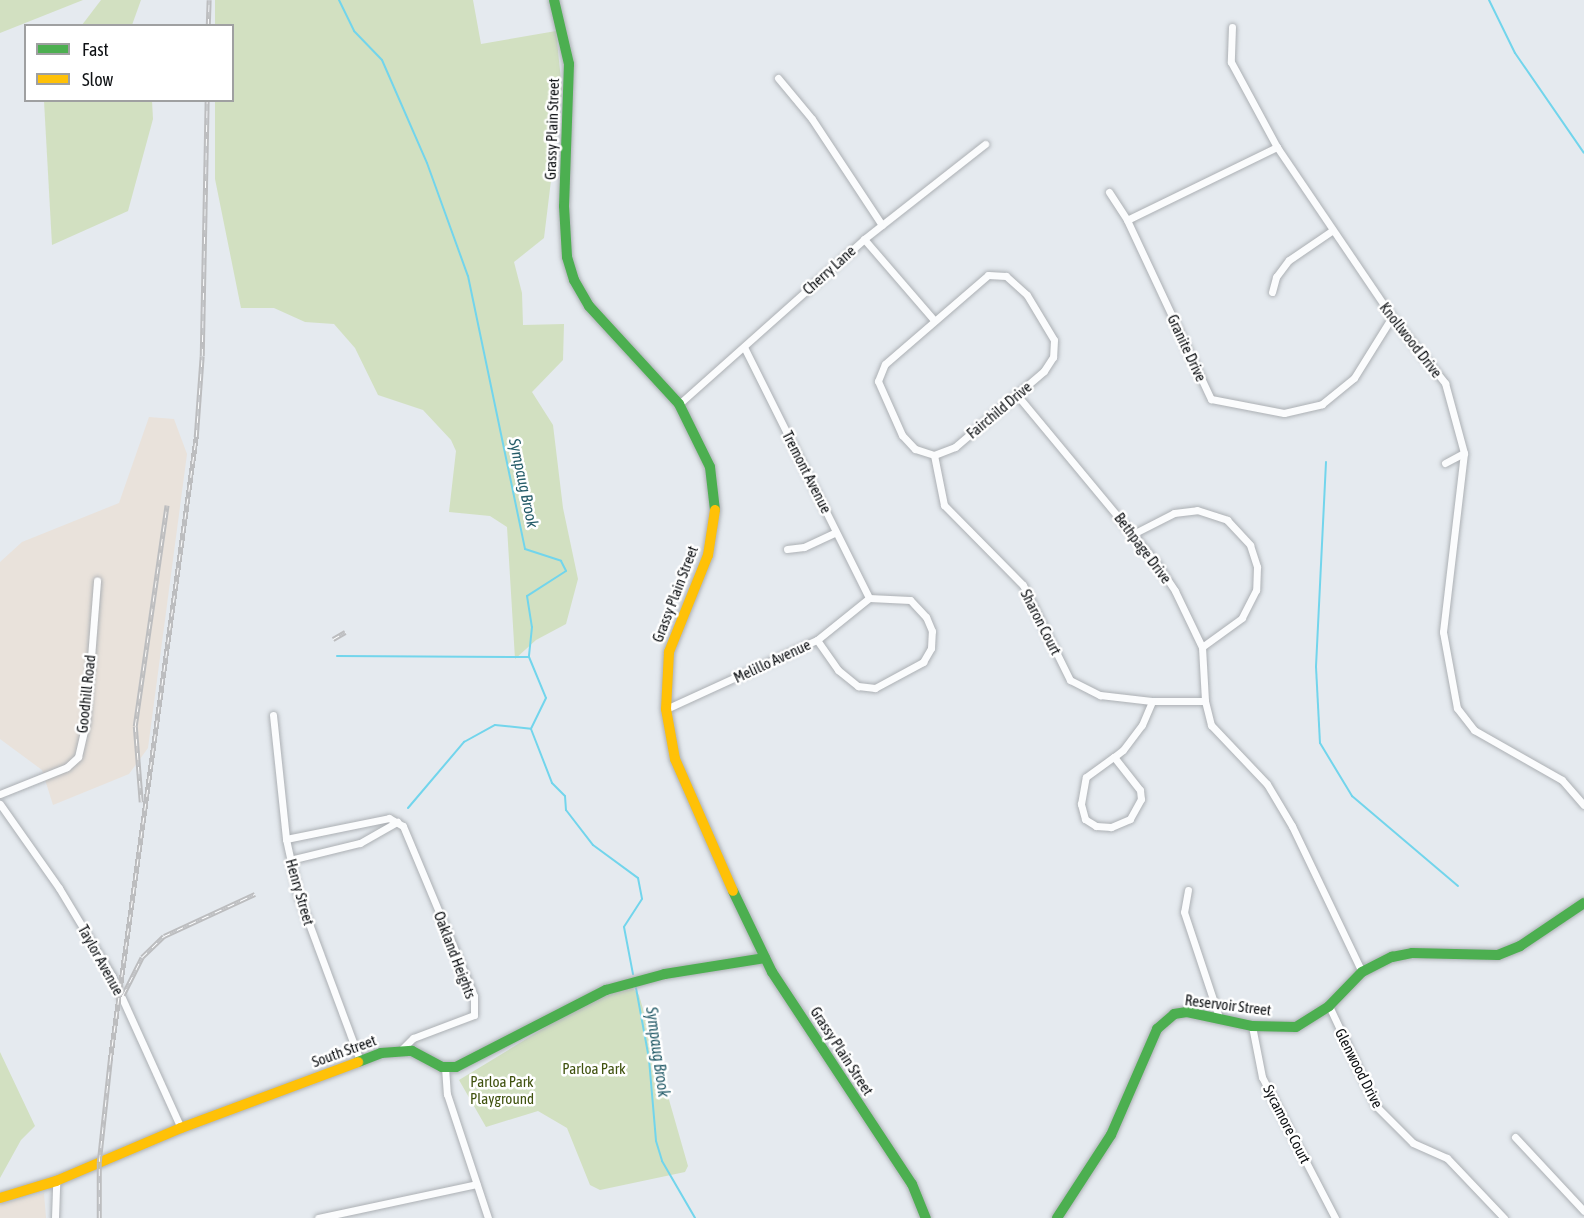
<!DOCTYPE html>
<html>
<head>
<meta charset="utf-8">
<style>
  body { margin:0 }
  #map { position:relative; width:1584px; height:1218px; overflow:hidden; background:#e5eaef; font-family:"Asap Condensed",sans-serif }
  div>[style] { position:absolute }
  [style*='--x'] { left:calc(var(--x)*1px); top:calc(var(--y)*1px); width:calc(var(--w)*1px); rotate:calc(var(--a)*1deg) }
  .commercial>* { inset:0; background:#e9e2db }
  .green>* { inset:0; background:#d2e0c1 }
  .stream>* { height:2px; margin:-1px; padding:0 1px; transform-origin:1px; border-radius:1px; background:#72d5ec }
  .roads { filter:drop-shadow(0 0 2px #acb0b4) drop-shadow(0 0 2px #acb0b4) }
  .street>* { height:7px; margin:-3.5px; padding:0 3.5px; transform-origin:3.5px; border-radius:3.5px; background:#fbfcfd }
  .fast>* { height:10px; margin:-5px; padding:0 5px; transform-origin:5px; border-radius:5px; background:#4caf50 }
  .slow>* { height:10px; margin:-5px; padding:0 5px; transform-origin:5px; border-radius:5px; background:#ffc107 }
  .rail>* { height:4.5px; margin-top:-2.25px; transform-origin:0; background:repeating-linear-gradient(90deg,#fff 0 7px,#bcbdbf 0 14px); box-sizing:border-box; border-block:2px solid #bcbdbf }
  span { translate:-50% -50%; white-space:nowrap; text-align:center; line-height:1.15; -webkit-text-stroke:5px #fff; paint-order:stroke }
  .street-label { font-size:15px; color:#0e1114 }
  .park-label { font-size:15px; color:#40520f }
  .water-label { font-size:16px; color:#255c69; font-style:italic }
  .legend { position:absolute; left:24px; top:24px; width:210px; height:78px; box-sizing:border-box; background:#fff; border:2px solid #9fa0a1; margin:0; padding:8px 10px; list-style:none; font-size:18px; color:#0e1114 }
  .legend li { display:flex; align-items:center; gap:12px; height:30px }
  .legend b { width:30px; border:2px solid #9fa0a1 }
</style>
</head>
<body>
<div id="map">
  <div class="commercial">
    <div style="clip-path:polygon(149px 417px,174px 419px,187px 454px,148px 748px,129px 774px,53px 805px,42px 770px,0 739px,0 562px,22px 542px,119px 503px)"></div>
    <div style="clip-path:polygon(44px 1193px,46px 1218px,0 1218px,0 1204px)"></div>
  </div>
  <div class="green">
    <div style="clip-path:polygon(0 0,83px 0,0 33px)"></div>
    <div style="clip-path:polygon(101px 0,141px 0,132px 25px,82px 25px)"></div>
    <div style="clip-path:polygon(215px 0,473px 0,481px 44px,556px 31px,562px 90px,544px 238px,514px 262px,522px 293px,523px 325px,564px 324px,563px 360px,532px 392px,553px 425px,563px 508px,578px 579px,566px 624px,536px 640px,515px 659px,507px 527px,490px 516px,449px 512px,456px 451px,451px 440px,423px 410px,378px 395px,355px 348px,334px 324px,305px 322px,274px 308px,241px 308px,215px 179px,215px 101px,232px 100px,232px 26px,215px 25px)"></div>
    <div style="clip-path:polygon(44px 101px,152px 101px,153px 119px,128px 211px,52px 245px)"></div>
    <div style="clip-path:polygon(631px 986px,639px 995px,688px 1166px,685px 1172px,600px 1190px,590px 1185px,567px 1128px,538px 1111px,486px 1127px,459px 1080px,582px 1005px)"></div>
    <div style="clip-path:polygon(0 1052px,35px 1126px,21px 1140px,0 1178px)"></div>
  </div>
  <div class="stream">
    <div style="--x:339;--y:0;--w:34;--a:64"></div>
    <div style="--x:354;--y:31;--w:40;--a:46"></div>
    <div style="--x:382;--y:60;--w:112;--a:66.4"></div>
    <div style="--x:427;--y:163;--w:120;--a:70.1"></div>
    <div style="--x:468;--y:276;--w:279;--a:78.2"></div>
    <div style="--x:525;--y:549;--w:38;--a:18"></div>
    <div style="--x:561;--y:561;--w:11;--a:63"></div>
    <div style="--x:566;--y:571;--w:46;--a:147.3"></div>
    <div style="--x:527;--y:596;--w:31;--a:81"></div>
    <div style="--x:532;--y:627;--w:30;--a:96"></div>
    <div style="--x:529;--y:657;--w:44;--a:67.5"></div>
    <div style="--x:546;--y:698;--w:34;--a:116"></div>
    <div style="--x:531;--y:729;--w:58;--a:68.7"></div>
    <div style="--x:552;--y:783;--w:18;--a:45"></div>
    <div style="--x:565;--y:796;--w:14;--a:86"></div>
    <div style="--x:566;--y:810;--w:44;--a:52.4"></div>
    <div style="--x:593;--y:845;--w:56;--a:36.3"></div>
    <div style="--x:638;--y:878;--w:21;--a:79"></div>
    <div style="--x:642;--y:899;--w:33;--a:123"></div>
    <div style="--x:624;--y:927;--w:48;--a:79.2"></div>
    <div style="--x:1489;--y:0;--w:59;--a:63.9"></div>
    <div style="--x:1515;--y:53;--w:121;--a:55.4"></div>
    <div style="--x:1326;--y:462;--w:205;--a:92.8"></div>
    <div style="--x:1316;--y:667;--w:76;--a:87"></div>
    <div style="--x:1320;--y:743;--w:62;--a:58.9"></div>
    <div style="--x:1352;--y:796;--w:139;--a:40.3"></div>
    <div style="--x:337;--y:656;--w:192;--a:0.3"></div>
    <div style="--x:408;--y:808;--w:87;--a:-49.7"></div>
    <div style="--x:464;--y:742;--w:35;--a:-29"></div>
    <div style="--x:495;--y:725;--w:36;--a:6"></div>
    <div style="--x:636;--y:988;--w:72;--a:79.6"></div>
    <div style="--x:649;--y:1059;--w:82;--a:85.1"></div>
    <div style="--x:656;--y:1141;--w:21;--a:73"></div>
    <div style="--x:662;--y:1161;--w:66;--a:59.9"></div>
  </div>
  <div class="roads">
    <div class="street">
      <div style="--x:1232;--y:27;--w:35;--a:92"></div>
      <div style="--x:1231;--y:62;--w:97;--a:61.6"></div>
      <div style="--x:1277;--y:147;--w:205;--a:55.9"></div>
      <div style="--x:1392;--y:317;--w:85;--a:51.2"></div>
      <div style="--x:1445;--y:383;--w:73;--a:74.8"></div>
      <div style="--x:1464;--y:453;--w:180;--a:96.7"></div>
      <div style="--x:1443;--y:632;--w:77;--a:79.6"></div>
      <div style="--x:1457;--y:708;--w:28;--a:52"></div>
      <div style="--x:1474;--y:730;--w:101;--a:29.6"></div>
      <div style="--x:1562;--y:780;--w:33;--a:49"></div>
      <div style="--x:778;--y:78;--w:53;--a:50.3"></div>
      <div style="--x:812;--y:119;--w:127;--a:56.6"></div>
      <div style="--x:1109;--y:192;--w:33;--a:57"></div>
      <div style="--x:1127;--y:220;--w:198;--a:64.9"></div>
      <div style="--x:1211;--y:399;--w:74;--a:10.9"></div>
      <div style="--x:1284;--y:413;--w:39;--a:-13"></div>
      <div style="--x:1322;--y:404;--w:41;--a:-39.1"></div>
      <div style="--x:1354;--y:378;--w:72;--a:-58.1"></div>
      <div style="--x:1127;--y:220;--w:167;--a:-26"></div>
      <div style="--x:864;--y:239;--w:106;--a:49.2"></div>
      <div style="--x:988;--y:275;--w:18;--a:3"></div>
      <div style="--x:1006;--y:276;--w:28;--a:42"></div>
      <div style="--x:1027;--y:295;--w:52;--a:59"></div>
      <div style="--x:1054;--y:340;--w:17;--a:93"></div>
      <div style="--x:1053;--y:357;--w:17;--a:123"></div>
      <div style="--x:1044;--y:371;--w:117;--a:139.5"></div>
      <div style="--x:955;--y:447;--w:22;--a:159"></div>
      <div style="--x:934;--y:455;--w:20;--a:-162"></div>
      <div style="--x:915;--y:449;--w:19;--a:-133"></div>
      <div style="--x:902;--y:435;--w:59;--a:-114"></div>
      <div style="--x:878;--y:381;--w:18;--a:-68"></div>
      <div style="--x:885;--y:364;--w:136;--a:-40.8"></div>
      <div style="--x:1272;--y:292;--w:16;--a:-75"></div>
      <div style="--x:1276;--y:277;--w:21;--a:-53"></div>
      <div style="--x:1289;--y:260;--w:53;--a:-34.3"></div>
      <div style="--x:744;--y:347;--w:280;--a:63.5"></div>
      <div style="--x:1017;--y:395;--w:216;--a:50.3"></div>
      <div style="--x:1155;--y:561;--w:36;--a:56"></div>
      <div style="--x:1175;--y:591;--w:62;--a:64.3"></div>
      <div style="--x:1202;--y:647;--w:54;--a:86.8"></div>
      <div style="--x:1205;--y:701;--w:25;--a:76"></div>
      <div style="--x:1211;--y:725;--w:81;--a:46.5"></div>
      <div style="--x:1267;--y:784;--w:49;--a:59.2"></div>
      <div style="--x:1292;--y:826;--w:162;--a:64.4"></div>
      <div style="--x:679;--y:404;--w:248;--a:-41.7"></div>
      <div style="--x:864;--y:239;--w:154;--a:-38.1"></div>
      <div style="--x:934;--y:455;--w:51;--a:78.7"></div>
      <div style="--x:944;--y:505;--w:112;--a:45.4"></div>
      <div style="--x:1023;--y:585;--w:106;--a:63.7"></div>
      <div style="--x:1070;--y:680;--w:34;--a:27"></div>
      <div style="--x:1100;--y:695;--w:52;--a:6.6"></div>
      <div style="--x:1152;--y:701;--w:53;--a:0"></div>
      <div style="--x:1445;--y:463;--w:21;--a:-28"></div>
      <div style="--x:1133;--y:534;--w:46;--a:-27.1"></div>
      <div style="--x:1174;--y:513;--w:23;--a:-7"></div>
      <div style="--x:1197;--y:510;--w:32;--a:18"></div>
      <div style="--x:1227;--y:520;--w:34;--a:47"></div>
      <div style="--x:1250;--y:545;--w:23;--a:72"></div>
      <div style="--x:1257;--y:567;--w:23;--a:92"></div>
      <div style="--x:1256;--y:590;--w:31;--a:117"></div>
      <div style="--x:1242;--y:618;--w:49;--a:144.1"></div>
      <div style="--x:787;--y:549;--w:17;--a:-7"></div>
      <div style="--x:804;--y:547;--w:35;--a:-25"></div>
      <div style="--x:817;--y:640;--w:37;--a:55"></div>
      <div style="--x:838;--y:670;--w:26;--a:39"></div>
      <div style="--x:858;--y:686;--w:17;--a:7"></div>
      <div style="--x:875;--y:688;--w:55;--a:-28.4"></div>
      <div style="--x:923;--y:662;--w:16;--a:-60"></div>
      <div style="--x:931;--y:648;--w:17;--a:-87"></div>
      <div style="--x:932;--y:631;--w:15;--a:-113"></div>
      <div style="--x:926;--y:617;--w:23;--a:-133"></div>
      <div style="--x:910;--y:600;--w:41;--a:-177.2"></div>
      <div style="--x:666;--y:709;--w:166;--a:-24.6"></div>
      <div style="--x:817;--y:640;--w:67;--a:-38.9"></div>
      <div style="--x:273;--y:715;--w:125;--a:84"></div>
      <div style="--x:286;--y:839;--w:56;--a:77.7"></div>
      <div style="--x:298;--y:894;--w:178;--a:69.6"></div>
      <div style="--x:1114;--y:757;--w:42;--a:51.8"></div>
      <div style="--x:1140;--y:790;--w:9;--a:84"></div>
      <div style="--x:1141;--y:799;--w:23;--a:119"></div>
      <div style="--x:1130;--y:819;--w:21;--a:157"></div>
      <div style="--x:1111;--y:827;--w:15;--a:-176"></div>
      <div style="--x:1096;--y:826;--w:13;--a:-148"></div>
      <div style="--x:1085;--y:819;--w:16;--a:-105"></div>
      <div style="--x:1081;--y:804;--w:27;--a:-80"></div>
      <div style="--x:1086;--y:777;--w:34;--a:-36"></div>
      <div style="--x:1114;--y:757;--w:11;--a:-38"></div>
      <div style="--x:1123;--y:750;--w:31;--a:-53"></div>
      <div style="--x:1142;--y:725;--w:26;--a:-67"></div>
      <div style="--x:0;--y:794;--w:72;--a:-21.9"></div>
      <div style="--x:67;--y:767;--w:15;--a:-42"></div>
      <div style="--x:78;--y:757;--w:37;--a:-77"></div>
      <div style="--x:86;--y:721;--w:141;--a:-85.5"></div>
      <div style="--x:0;--y:804;--w:103;--a:54.9"></div>
      <div style="--x:59;--y:888;--w:103;--a:58.9"></div>
      <div style="--x:112;--y:976;--w:167;--a:65.6"></div>
      <div style="--x:286;--y:839;--w:105;--a:-11.5"></div>
      <div style="--x:389;--y:818;--w:16;--a:30"></div>
      <div style="--x:403;--y:826;--w:184;--a:67.3"></div>
      <div style="--x:474;--y:996;--w:19;--a:90"></div>
      <div style="--x:474;--y:1015;--w:65;--a:159.3"></div>
      <div style="--x:413;--y:1038;--w:17;--a:135"></div>
      <div style="--x:290;--y:860;--w:72;--a:-13.7"></div>
      <div style="--x:360;--y:843;--w:43;--a:-29.6"></div>
      <div style="--x:1188;--y:890;--w:22;--a:100"></div>
      <div style="--x:1184;--y:912;--w:111;--a:71.6"></div>
      <div style="--x:1329;--y:1006;--w:110;--a:64.8"></div>
      <div style="--x:1376;--y:1106;--w:52;--a:45"></div>
      <div style="--x:1413;--y:1143;--w:37;--a:24"></div>
      <div style="--x:1447;--y:1158;--w:83;--a:46.5"></div>
      <div style="--x:1252;--y:1026;--w:52;--a:78.9"></div>
      <div style="--x:1262;--y:1077;--w:159;--a:62.6"></div>
      <div style="--x:445;--y:1067;--w:27;--a:86"></div>
      <div style="--x:447;--y:1094;--w:131;--a:71.7"></div>
      <div style="--x:1515;--y:1137;--w:101;--a:47"></div>
      <div style="--x:55;--y:1218;--w:37;--a:-88"></div>
      <div style="--x:318;--y:1218;--w:162;--a:-12.1"></div>
    </div>
    <div class="fast">
      <div style="--x:554;--y:0;--w:66;--a:76.8"></div>
      <div style="--x:569;--y:64;--w:142;--a:92"></div>
      <div style="--x:564;--y:206;--w:51;--a:86.6"></div>
      <div style="--x:567;--y:257;--w:24;--a:73"></div>
      <div style="--x:574;--y:280;--w:30;--a:60"></div>
      <div style="--x:589;--y:306;--w:133;--a:47.4"></div>
      <div style="--x:679;--y:404;--w:70;--a:63.8"></div>
      <div style="--x:710;--y:467;--w:43;--a:83.4"></div>
      <div style="--x:733;--y:891;--w:90;--a:64.3"></div>
      <div style="--x:772;--y:972;--w:254;--a:56.6"></div>
      <div style="--x:912;--y:1184;--w:37;--a:68"></div>
      <div style="--x:358;--y:1062;--w:25;--a:-21"></div>
      <div style="--x:381;--y:1053;--w:31;--a:-4"></div>
      <div style="--x:412;--y:1051;--w:34;--a:28"></div>
      <div style="--x:442;--y:1067;--w:14;--a:0"></div>
      <div style="--x:456;--y:1067;--w:169;--a:-27.2"></div>
      <div style="--x:606;--y:990;--w:61;--a:-15.2"></div>
      <div style="--x:665;--y:974;--w:101;--a:-9.1"></div>
      <div style="--x:1057;--y:1218;--w:99;--a:-57"></div>
      <div style="--x:1111;--y:1135;--w:116;--a:-66.5"></div>
      <div style="--x:1157;--y:1029;--w:23;--a:-41"></div>
      <div style="--x:1174;--y:1014;--w:13;--a:-9"></div>
      <div style="--x:1187;--y:1012;--w:66;--a:12.2"></div>
      <div style="--x:1252;--y:1026;--w:44;--a:1.3"></div>
      <div style="--x:1296;--y:1027;--w:39;--a:-32"></div>
      <div style="--x:1329;--y:1006;--w:47;--a:-45.9"></div>
      <div style="--x:1362;--y:972;--w:34;--a:-27"></div>
      <div style="--x:1392;--y:957;--w:20;--a:-11"></div>
      <div style="--x:1412;--y:953;--w:86;--a:1.3"></div>
      <div style="--x:1498;--y:955;--w:24;--a:-22"></div>
      <div style="--x:1520;--y:946;--w:77;--a:-33.9"></div>
    </div>
    <div class="slow">
      <div style="--x:715;--y:510;--w:46;--a:98.8"></div>
      <div style="--x:708;--y:555;--w:105;--a:111.9"></div>
      <div style="--x:669;--y:652;--w:57;--a:93"></div>
      <div style="--x:666;--y:709;--w:51;--a:79.8"></div>
      <div style="--x:675;--y:759;--w:144;--a:66.3"></div>
      <div style="--x:0;--y:1198;--w:59;--a:-16.9"></div>
      <div style="--x:56;--y:1181;--w:136;--a:-23"></div>
      <div style="--x:181;--y:1128;--w:189;--a:-20.4"></div>
    </div>
  </div>
  <div class="rail">
    <div style="--x:208;--y:26;--w:26;--a:-88"></div>
    <div style="--x:333;--y:639;--w:14;--a:-30"></div>
    <div style="--x:141;--y:802;--w:76;--a:-94.5"></div>
    <div style="--x:135;--y:726;--w:223;--a:-81.8"></div>
    <div style="--x:123;--y:995;--w:42;--a:-63.4"></div>
    <div style="--x:142;--y:957;--w:30;--a:-44"></div>
    <div style="--x:164;--y:936;--w:100;--a:-24.8"></div>
    <div style="--x:99;--y:1218;--w:56;--a:-90"></div>
    <div style="--x:99;--y:1162;--w:103;--a:-83.8"></div>
    <div style="--x:110;--y:1060;--w:629;--a:-82.14"></div>
    <div style="--x:196;--y:437;--w:81;--a:-85.8"></div>
    <div style="--x:202;--y:356;--w:256;--a:-88.9"></div>
  </div>
  <div class="street-label">
    <span style="left:552px;top:129px;rotate:-88deg">Grassy Plain Street</span>
    <span style="left:829px;top:270px;rotate:-42deg">Cherry Lane</span>
    <span style="left:1411px;top:340px;rotate:52deg">Knollwood Drive</span>
    <span style="left:1187px;top:348px;rotate:65deg">Granite Drive</span>
    <span style="left:999px;top:410px;rotate:-40deg">Fairchild Drive</span>
    <span style="left:807px;top:472px;rotate:63deg">Tremont Avenue</span>
    <span style="left:1143px;top:548px;rotate:53deg">Bethpage Drive</span>
    <span style="left:675px;top:594px;rotate:-69deg">Grassy Plain Street</span>
    <span style="left:1041px;top:622px;rotate:63deg">Sharon Court</span>
    <span style="left:772px;top:661px;rotate:-25deg">Melillo Avenue</span>
    <span style="left:86px;top:694px;rotate:-84deg">Goodhill Road</span>
    <span style="left:300px;top:892px;rotate:74deg">Henry Street</span>
    <span style="left:455px;top:955px;rotate:69deg">Oakland Heights</span>
    <span style="left:101px;top:960px;rotate:61deg">Taylor Avenue</span>
    <span style="left:1228px;top:1005px;rotate:7deg">Reservoir Street</span>
    <span style="left:344px;top:1051px;rotate:-20deg">South Street</span>
    <span style="left:842px;top:1051px;rotate:57deg">Grassy Plain Street</span>
    <span style="left:1359px;top:1068px;rotate:63deg">Glenwood Drive</span>
    <span style="left:1287px;top:1124px;rotate:63deg">Sycamore Court</span>
  </div>
  <div class="park-label">
    <span style="left:594px;top:1069px">Parloa Park</span>
    <span style="left:502px;top:1090px">Parloa Park<br>Playground</span>
  </div>
  <div class="water-label">
    <span style="left:524px;top:483px;rotate:78deg">Sympaug Brook</span>
    <span style="left:658px;top:1052px;rotate:82deg">Sympaug Brook</span>
  </div>
  <ul class="legend">
  <li><b style="height:8px;background:#4caf50"></b>Fast</li>
  <li><b style="height:8px;background:#ffc107"></b>Slow</li>
  </ul>
</div>
</body>
</html>
